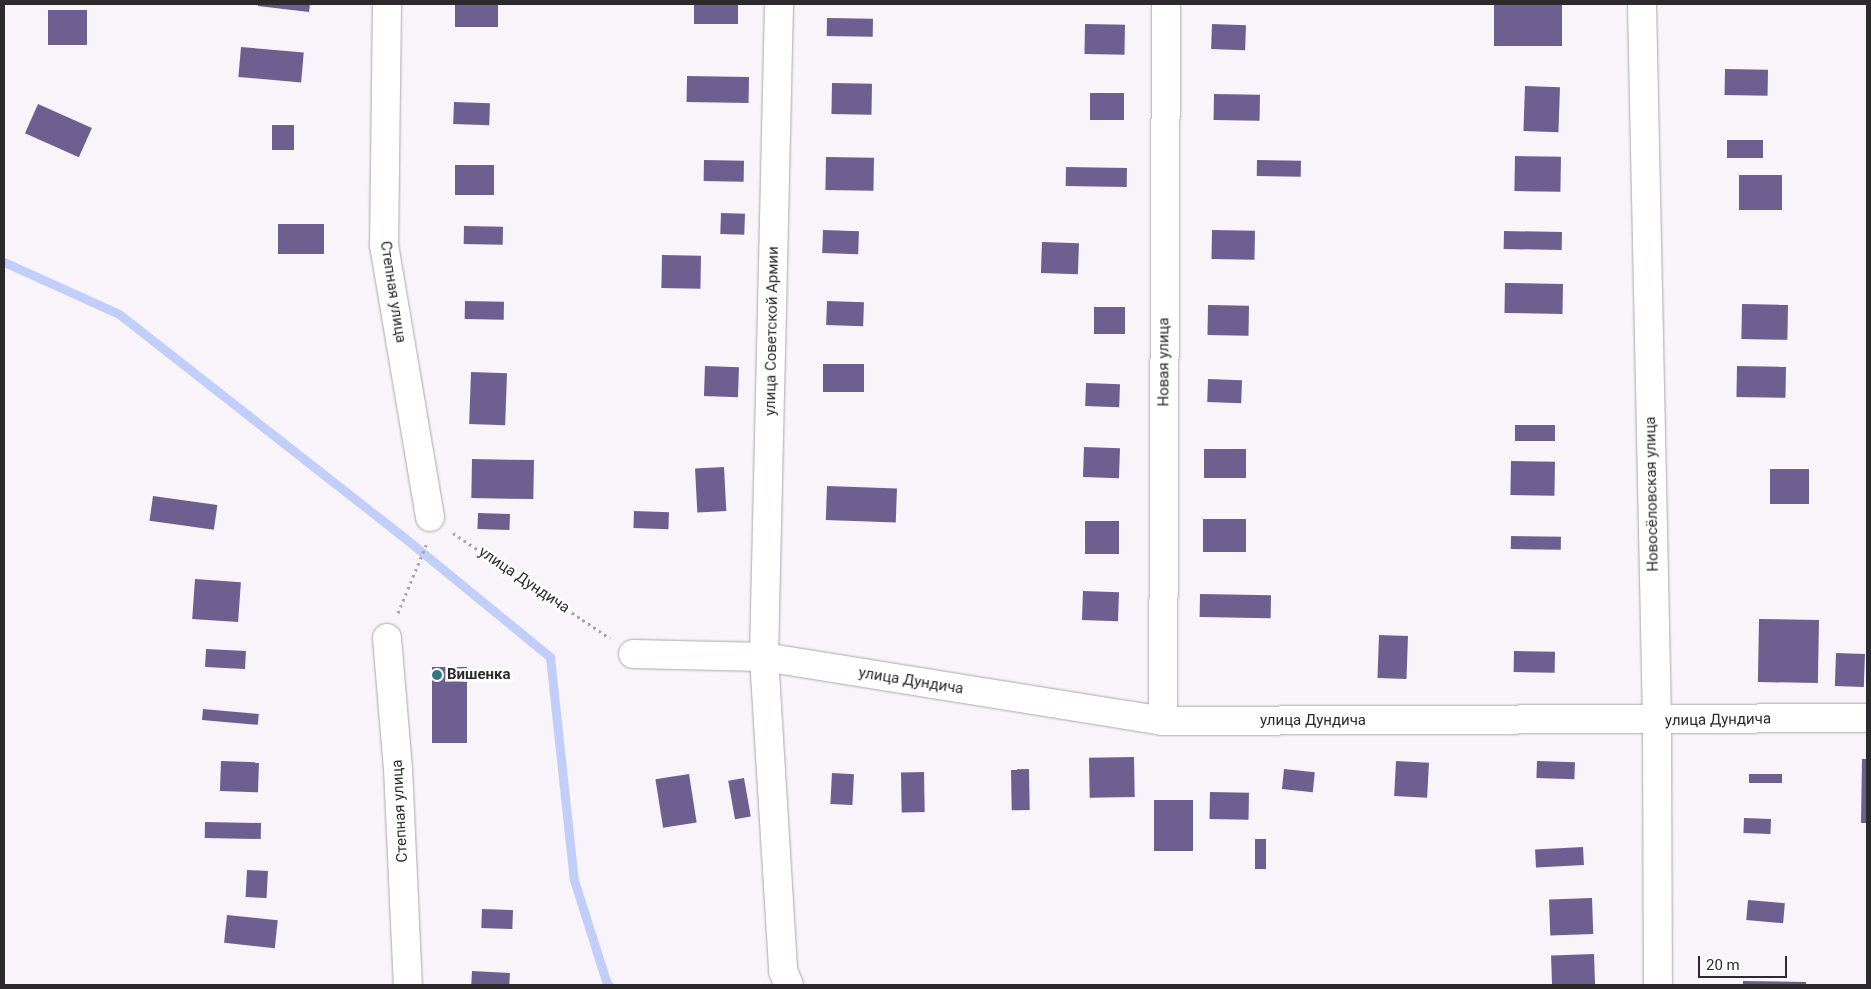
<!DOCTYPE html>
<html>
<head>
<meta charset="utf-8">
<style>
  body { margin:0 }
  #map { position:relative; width:1871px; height:989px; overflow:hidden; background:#f9f3fa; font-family:Roboto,sans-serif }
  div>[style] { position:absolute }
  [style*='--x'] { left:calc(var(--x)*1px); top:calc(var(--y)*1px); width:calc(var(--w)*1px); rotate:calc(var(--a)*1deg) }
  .stream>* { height:9px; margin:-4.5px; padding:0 4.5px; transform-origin:4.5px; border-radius:4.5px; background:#c2cefa }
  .building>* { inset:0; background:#6e5f91; transform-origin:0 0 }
  .path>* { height:3px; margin-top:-1.5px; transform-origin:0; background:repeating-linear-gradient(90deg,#a8a3a8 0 2.5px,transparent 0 6.5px) }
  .roads { filter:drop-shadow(0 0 1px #aca7ad) drop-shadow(0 0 1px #aca7ad) }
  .minor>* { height:28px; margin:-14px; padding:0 14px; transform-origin:14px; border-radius:14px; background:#fff }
  .dots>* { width:14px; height:14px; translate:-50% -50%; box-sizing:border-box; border:2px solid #fff; border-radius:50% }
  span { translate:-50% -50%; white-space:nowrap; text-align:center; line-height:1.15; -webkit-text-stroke:5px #fff; paint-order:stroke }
  .street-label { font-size:15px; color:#2c2a2c }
  .poi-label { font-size:15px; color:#2c2a2c; font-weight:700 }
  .left { translate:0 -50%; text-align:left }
  .frame { position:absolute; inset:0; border:5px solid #2c2a2c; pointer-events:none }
  .scale { position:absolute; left:1698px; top:956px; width:89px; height:22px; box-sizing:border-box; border:2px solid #2c2a2c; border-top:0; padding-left:6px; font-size:15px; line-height:18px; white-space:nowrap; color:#2c2a2c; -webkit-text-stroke:4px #fff; paint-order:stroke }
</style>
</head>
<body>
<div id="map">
  <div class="stream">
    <div style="--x:4;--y:262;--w:126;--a:24.3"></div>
    <div style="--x:119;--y:314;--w:358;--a:38.1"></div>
    <div style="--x:401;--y:535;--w:193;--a:39.3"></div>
    <div style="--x:550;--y:657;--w:224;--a:83.9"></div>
    <div style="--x:574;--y:880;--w:109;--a:72.4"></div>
    <div style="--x:607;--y:984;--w:2;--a:27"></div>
  </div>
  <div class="building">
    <div style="clip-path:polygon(258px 4px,310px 4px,309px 12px,258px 6px)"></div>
    <div style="left:455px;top:4px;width:43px;height:23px"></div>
    <div style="left:694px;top:4px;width:44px;height:20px"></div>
    <div style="left:1494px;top:4px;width:68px;height:42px"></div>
    <div style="left:48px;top:10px;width:39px;height:35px"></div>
    <div style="left:827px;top:18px;width:46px;height:18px;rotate:1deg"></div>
    <div style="left:1085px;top:24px;width:40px;height:30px;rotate:1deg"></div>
    <div style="left:1212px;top:24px;width:34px;height:25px;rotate:2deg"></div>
    <div style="left:241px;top:47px;width:63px;height:30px;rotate:5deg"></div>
    <div style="left:1725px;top:69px;width:43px;height:26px;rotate:1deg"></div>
    <div style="left:687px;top:76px;width:62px;height:26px;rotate:1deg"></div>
    <div style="left:832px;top:83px;width:40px;height:31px;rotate:1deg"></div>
    <div style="left:1525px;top:86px;width:35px;height:45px;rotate:2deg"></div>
    <div style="left:1090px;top:93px;width:34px;height:27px"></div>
    <div style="left:1214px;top:94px;width:46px;height:26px;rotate:1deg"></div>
    <div style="left:454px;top:102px;width:36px;height:22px;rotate:2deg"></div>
    <div style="left:38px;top:104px;width:59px;height:32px;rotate:24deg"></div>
    <div style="left:272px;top:125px;width:22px;height:25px"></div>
    <div style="left:1727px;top:140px;width:36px;height:18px"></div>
    <div style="left:1515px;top:156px;width:46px;height:35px;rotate:1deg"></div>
    <div style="left:826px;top:157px;width:48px;height:33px;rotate:1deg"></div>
    <div style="left:704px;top:160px;width:40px;height:21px;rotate:1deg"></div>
    <div style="left:1257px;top:160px;width:44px;height:16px;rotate:1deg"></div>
    <div style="left:455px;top:165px;width:39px;height:30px"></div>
    <div style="left:1066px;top:167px;width:61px;height:19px;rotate:1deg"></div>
    <div style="left:1739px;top:175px;width:43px;height:35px"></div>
    <div style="left:721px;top:213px;width:24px;height:21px;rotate:2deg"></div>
    <div style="left:278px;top:224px;width:46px;height:30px"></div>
    <div style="left:464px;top:226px;width:39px;height:18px;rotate:1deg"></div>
    <div style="left:823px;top:230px;width:36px;height:23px;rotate:2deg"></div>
    <div style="left:1212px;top:230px;width:43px;height:29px;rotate:1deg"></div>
    <div style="left:1504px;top:231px;width:58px;height:18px;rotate:1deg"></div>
    <div style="left:1042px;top:242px;width:37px;height:31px;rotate:2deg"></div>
    <div style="left:662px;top:255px;width:39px;height:33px;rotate:1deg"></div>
    <div style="left:1505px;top:283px;width:58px;height:30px;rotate:1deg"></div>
    <div style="left:465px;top:301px;width:39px;height:18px;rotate:1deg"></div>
    <div style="left:827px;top:301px;width:37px;height:24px;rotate:2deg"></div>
    <div style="left:1742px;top:304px;width:46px;height:35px;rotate:1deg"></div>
    <div style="left:1208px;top:305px;width:41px;height:30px;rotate:1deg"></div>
    <div style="left:1094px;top:307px;width:31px;height:27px"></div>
    <div style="left:823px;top:364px;width:41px;height:28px"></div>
    <div style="left:705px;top:366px;width:34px;height:30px;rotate:2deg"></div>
    <div style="left:1737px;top:366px;width:49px;height:31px;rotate:1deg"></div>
    <div style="left:471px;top:372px;width:36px;height:52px;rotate:2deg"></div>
    <div style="left:1208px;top:379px;width:34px;height:23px;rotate:2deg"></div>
    <div style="left:1086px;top:383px;width:34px;height:23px;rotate:2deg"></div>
    <div style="left:1515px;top:425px;width:40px;height:16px"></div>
    <div style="left:1084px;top:447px;width:36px;height:30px;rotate:2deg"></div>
    <div style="left:1204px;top:449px;width:42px;height:29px"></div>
    <div style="left:472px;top:459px;width:62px;height:39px;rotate:1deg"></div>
    <div style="left:1511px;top:461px;width:44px;height:34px;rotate:1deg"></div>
    <div style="left:724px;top:467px;width:44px;height:29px;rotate:87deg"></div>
    <div style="left:1770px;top:469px;width:39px;height:35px"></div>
    <div style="left:827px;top:486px;width:70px;height:34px;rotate:2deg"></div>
    <div style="left:153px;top:496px;width:65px;height:25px;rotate:8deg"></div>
    <div style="left:634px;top:511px;width:35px;height:17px;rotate:2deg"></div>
    <div style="left:478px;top:513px;width:32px;height:16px;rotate:2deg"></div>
    <div style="left:1203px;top:519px;width:43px;height:33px"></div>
    <div style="left:1085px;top:521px;width:34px;height:33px"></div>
    <div style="left:1511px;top:536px;width:50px;height:13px;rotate:1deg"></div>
    <div style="left:195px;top:579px;width:46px;height:40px;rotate:4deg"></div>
    <div style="left:1083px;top:591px;width:36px;height:29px;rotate:2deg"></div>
    <div style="left:1200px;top:594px;width:71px;height:23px;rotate:1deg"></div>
    <div style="left:1759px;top:619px;width:60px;height:63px;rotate:1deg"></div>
    <div style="left:1379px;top:635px;width:29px;height:43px;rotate:2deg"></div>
    <div style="left:206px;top:649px;width:40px;height:18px;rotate:3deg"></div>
    <div style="left:1514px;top:651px;width:41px;height:21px;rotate:1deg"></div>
    <div style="left:1836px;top:653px;width:29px;height:33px;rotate:2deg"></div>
    <div style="left:432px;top:667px;width:35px;height:76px"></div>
    <div style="left:203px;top:709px;width:56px;height:11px;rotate:5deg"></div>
    <div style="left:1134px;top:757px;width:40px;height:45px;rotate:89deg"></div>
    <div style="clip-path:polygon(1862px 759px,1867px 759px,1867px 823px,1861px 823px)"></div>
    <div style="left:221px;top:761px;width:38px;height:30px;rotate:2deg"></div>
    <div style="left:1396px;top:761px;width:33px;height:35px;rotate:3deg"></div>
    <div style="left:1537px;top:761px;width:38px;height:17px;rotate:2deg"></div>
    <div style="left:1029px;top:769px;width:41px;height:18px;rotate:89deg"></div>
    <div style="left:1284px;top:769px;width:31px;height:20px;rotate:6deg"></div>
    <div style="left:924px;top:772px;width:40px;height:23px;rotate:89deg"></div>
    <div style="left:832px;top:773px;width:22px;height:31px;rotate:3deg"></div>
    <div style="left:689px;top:774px;width:49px;height:34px;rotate:81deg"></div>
    <div style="left:1749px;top:774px;width:33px;height:9px"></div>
    <div style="left:744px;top:778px;width:39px;height:16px;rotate:80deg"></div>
    <div style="left:1210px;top:792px;width:39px;height:27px;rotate:1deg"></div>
    <div style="left:1154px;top:800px;width:39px;height:51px"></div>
    <div style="left:1744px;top:818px;width:27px;height:15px;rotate:2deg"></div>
    <div style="left:205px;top:822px;width:56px;height:16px;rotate:1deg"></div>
    <div style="left:1255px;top:839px;width:11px;height:30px"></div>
    <div style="left:1583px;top:847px;width:18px;height:48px;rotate:87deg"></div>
    <div style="left:247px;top:870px;width:21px;height:27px;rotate:3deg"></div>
    <div style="left:1592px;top:898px;width:36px;height:43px;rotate:88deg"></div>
    <div style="left:1748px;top:900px;width:37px;height:20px;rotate:5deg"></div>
    <div style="left:482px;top:909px;width:31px;height:19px;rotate:2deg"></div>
    <div style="left:227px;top:915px;width:51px;height:28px;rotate:6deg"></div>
    <div style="left:1594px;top:954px;width:30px;height:43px;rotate:88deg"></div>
    <div style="left:472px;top:971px;width:38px;height:13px;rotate:3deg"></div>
    <div style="clip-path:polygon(1743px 981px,1806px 982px,1806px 985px,1743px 985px)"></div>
  </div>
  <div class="path">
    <div style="--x:453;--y:533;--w:189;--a:33.8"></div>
    <div style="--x:398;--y:613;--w:74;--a:-67.6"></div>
  </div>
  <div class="roads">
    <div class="minor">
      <div style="--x:387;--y:4;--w:241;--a:90.7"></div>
      <div style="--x:384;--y:245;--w:276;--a:80.4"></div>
      <div style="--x:779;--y:4;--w:653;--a:91.32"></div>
      <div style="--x:764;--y:657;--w:315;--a:86.5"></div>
      <div style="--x:783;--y:971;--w:15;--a:67"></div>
      <div style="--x:1642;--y:4;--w:716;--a:88.8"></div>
      <div style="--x:1657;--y:720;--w:265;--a:89.8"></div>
      <div style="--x:387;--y:638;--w:130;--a:85.2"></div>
      <div style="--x:398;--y:768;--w:217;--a:87.4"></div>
      <div style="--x:633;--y:654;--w:131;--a:1.3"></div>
      <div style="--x:764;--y:657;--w:404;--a:9.1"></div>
      <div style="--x:1163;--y:721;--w:704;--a:-0.24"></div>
      <div style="--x:1163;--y:721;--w:717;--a:-89.76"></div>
    </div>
  </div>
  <div class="dots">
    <div style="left:437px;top:675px;background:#307a7d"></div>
  </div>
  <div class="street-label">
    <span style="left:393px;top:292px;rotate:81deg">Степная улица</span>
    <span style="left:772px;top:331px;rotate:-89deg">улица Советской Армии</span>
    <span style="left:1164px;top:362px;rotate:-90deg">Новая улица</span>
    <span style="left:1652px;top:494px;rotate:-91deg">Новосёловская улица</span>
    <span style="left:524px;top:580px;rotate:34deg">улица Дундича</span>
    <span style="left:911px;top:681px;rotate:9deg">улица Дундича</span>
    <span style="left:1718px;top:720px;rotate:-1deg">улица Дундича</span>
    <span style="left:1313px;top:721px">улица Дундича</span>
    <span style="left:400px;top:811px;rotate:-93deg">Степная улица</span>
  </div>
  <div class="poi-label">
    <span class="left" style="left:447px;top:675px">Вишенка</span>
  </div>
  <div class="frame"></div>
  <div class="scale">20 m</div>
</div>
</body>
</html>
